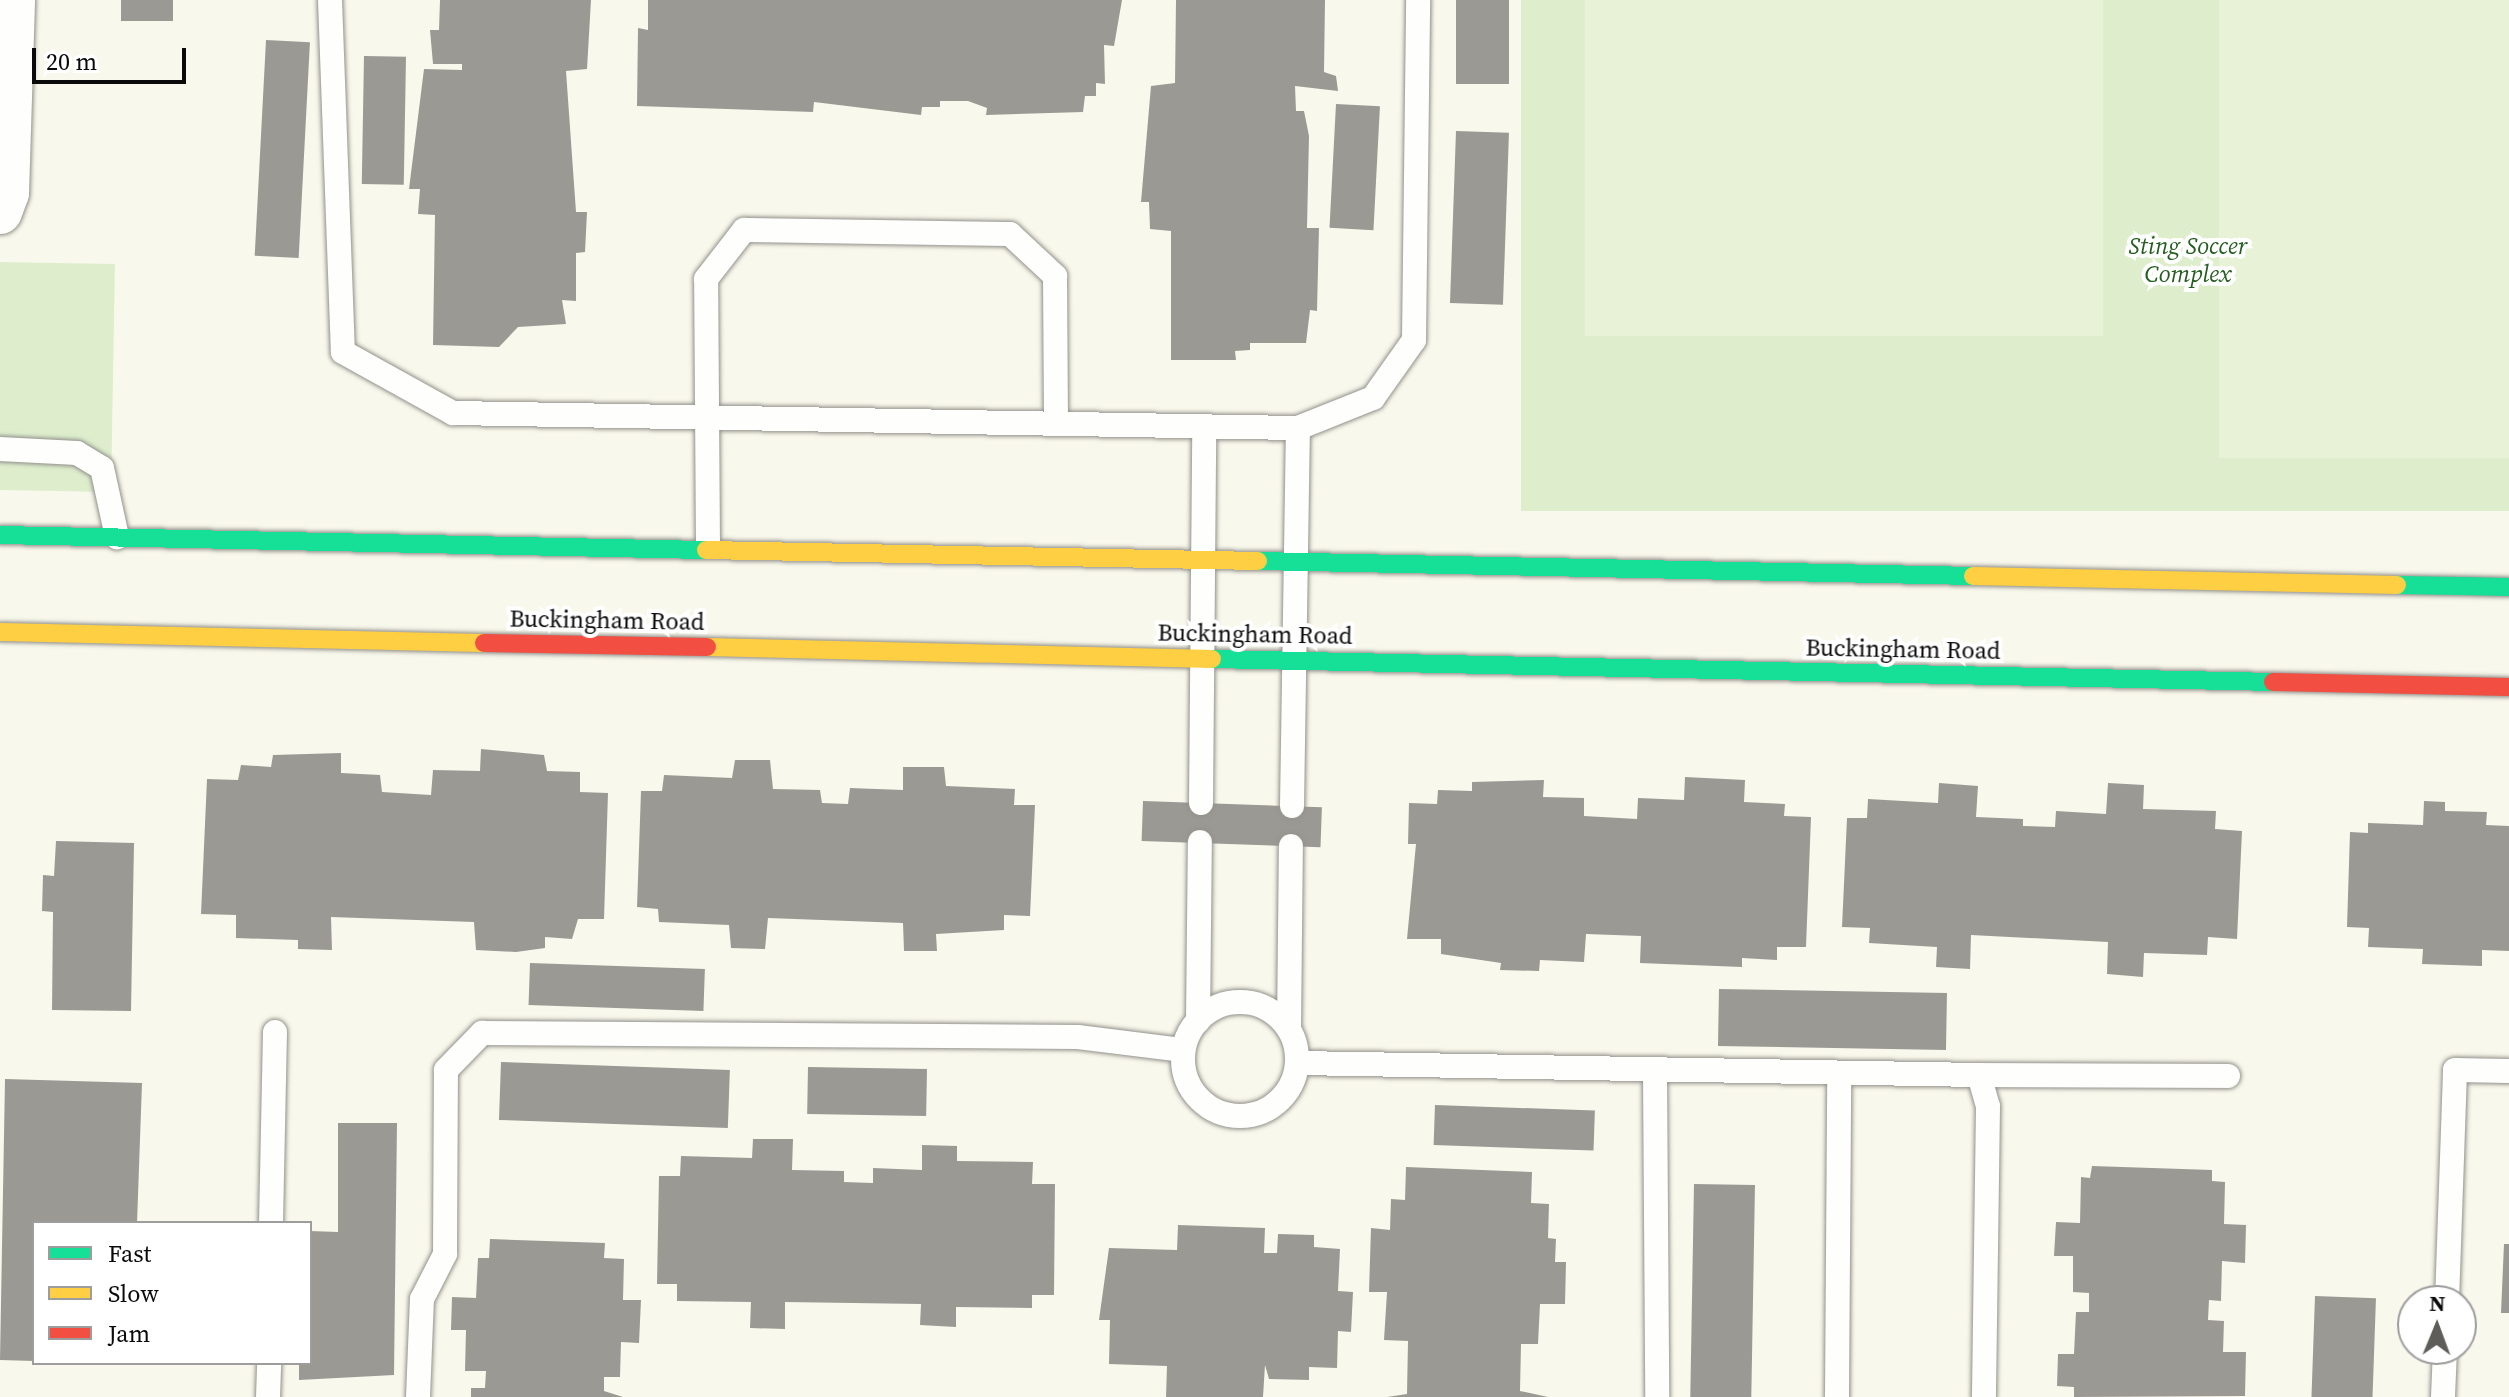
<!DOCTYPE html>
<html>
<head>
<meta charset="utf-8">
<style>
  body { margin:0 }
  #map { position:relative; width:2509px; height:1397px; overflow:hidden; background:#f9f8ec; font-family:"Source Serif 4",serif }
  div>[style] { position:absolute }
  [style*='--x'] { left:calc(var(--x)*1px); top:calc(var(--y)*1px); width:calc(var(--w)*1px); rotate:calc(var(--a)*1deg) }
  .green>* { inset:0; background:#deeecd; transform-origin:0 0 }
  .pitch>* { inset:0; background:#e8f2d7; transform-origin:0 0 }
  .building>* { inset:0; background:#9b9993; transform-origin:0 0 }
  .roads { filter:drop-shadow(0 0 2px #92918c) drop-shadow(0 0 2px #92918c) }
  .lane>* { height:24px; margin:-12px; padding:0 12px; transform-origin:12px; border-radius:12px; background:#fefefc }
  .lane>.ring { margin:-12px; padding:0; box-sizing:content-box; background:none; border:24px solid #fefefc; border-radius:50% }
  .street>* { height:44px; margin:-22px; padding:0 22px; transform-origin:22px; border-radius:22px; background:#fefefc }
  .fast>* { height:18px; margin:-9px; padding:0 9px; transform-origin:9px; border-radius:9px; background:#16e098 }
  .slow>* { height:18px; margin:-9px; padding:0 9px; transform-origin:9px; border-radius:9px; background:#ffcf43 }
  .jam>* { height:18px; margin:-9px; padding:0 9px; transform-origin:9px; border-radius:9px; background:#f24e42 }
  span { translate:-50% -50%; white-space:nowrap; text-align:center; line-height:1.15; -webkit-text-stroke:8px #fff; paint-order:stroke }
  .park-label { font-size:24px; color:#245d1f; font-style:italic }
  .street-label { font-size:24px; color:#0a0a0a }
  .legend { position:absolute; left:32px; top:1221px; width:280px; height:144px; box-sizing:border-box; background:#fff; border:2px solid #9d9d9d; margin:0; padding:10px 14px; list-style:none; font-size:24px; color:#0a0a0a }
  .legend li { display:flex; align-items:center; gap:16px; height:40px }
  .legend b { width:40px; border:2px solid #9d9d9d }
  .north { position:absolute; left:2397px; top:1285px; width:80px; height:80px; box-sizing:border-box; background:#fff; border:2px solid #9d9d9d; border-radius:50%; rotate:1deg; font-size:22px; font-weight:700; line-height:32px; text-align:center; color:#0a0a0a }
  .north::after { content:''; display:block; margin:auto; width:28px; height:36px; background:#5e5d59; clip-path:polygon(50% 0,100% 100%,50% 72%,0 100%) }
  .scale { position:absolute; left:32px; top:48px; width:154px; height:36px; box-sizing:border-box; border:4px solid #0a0a0a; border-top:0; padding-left:10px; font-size:24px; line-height:28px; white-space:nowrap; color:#0a0a0a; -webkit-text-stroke:6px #fff; paint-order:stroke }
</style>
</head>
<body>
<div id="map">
  <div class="green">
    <div style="left:1521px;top:0;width:988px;height:511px"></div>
    <div style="left:0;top:262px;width:115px;height:228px;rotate:1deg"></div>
  </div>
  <div class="pitch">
    <div style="left:1585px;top:0;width:518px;height:336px"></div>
    <div style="left:2219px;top:0;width:290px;height:458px"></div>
  </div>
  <div class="building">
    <div style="left:121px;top:0;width:52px;height:21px"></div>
    <div style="clip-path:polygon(440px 0,591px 0,587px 69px,566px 71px,576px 212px,587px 212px,585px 252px,576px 253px,576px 301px,562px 300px,566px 324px,518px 327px,499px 347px,433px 345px,435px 215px,418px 214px,420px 189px,409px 189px,424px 69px,462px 70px,462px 64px,433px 64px,430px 30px,439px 30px)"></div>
    <div style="clip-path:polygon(648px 0,1122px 0,1114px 46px,1104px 45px,1105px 84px,1096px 83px,1096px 96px,1085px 96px,1083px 112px,986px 115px,987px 108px,968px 101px,940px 101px,940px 107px,922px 107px,921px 115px,814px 102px,813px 112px,637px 106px,638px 28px,648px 30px)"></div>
    <div style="clip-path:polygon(1176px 0,1325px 0,1324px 72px,1336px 76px,1338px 91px,1295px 86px,1296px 111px,1304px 111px,1309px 136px,1307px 228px,1319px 228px,1317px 311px,1310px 310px,1306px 343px,1250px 343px,1250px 350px,1235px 351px,1236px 360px,1171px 360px,1171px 231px,1150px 229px,1149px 202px,1141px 202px,1151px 86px,1175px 83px)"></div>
    <div style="left:1456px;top:0;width:53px;height:84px"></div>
    <div style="left:266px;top:40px;width:44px;height:216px;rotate:3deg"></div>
    <div style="left:364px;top:56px;width:42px;height:128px;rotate:1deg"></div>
    <div style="left:1336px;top:104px;width:44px;height:124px;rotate:3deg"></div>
    <div style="left:1456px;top:131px;width:53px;height:172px;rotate:2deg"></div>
    <div style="clip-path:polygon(481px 749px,544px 755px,547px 771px,580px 772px,580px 792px,608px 793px,604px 919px,578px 919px,572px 939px,545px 937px,545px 948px,516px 952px,476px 950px,474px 922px,331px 917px,332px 950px,298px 949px,298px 940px,236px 938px,236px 915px,201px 914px,207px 779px,238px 780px,241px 765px,271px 767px,273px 755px,341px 753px,341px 773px,380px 775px,382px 792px,431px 795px,433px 770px,480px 771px)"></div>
    <div style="clip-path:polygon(735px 760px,770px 760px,773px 789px,820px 790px,822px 803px,848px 804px,850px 788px,903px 790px,903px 767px,944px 767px,946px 786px,1015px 789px,1014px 805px,1035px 805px,1030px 916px,1004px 915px,1004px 930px,936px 934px,937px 951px,904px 951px,903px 923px,768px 918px,765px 949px,731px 948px,729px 925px,659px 922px,658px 909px,637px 907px,641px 791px,662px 791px,664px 775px,732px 778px)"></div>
    <div style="clip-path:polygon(1685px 777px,1745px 780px,1744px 802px,1785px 804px,1784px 816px,1811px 817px,1806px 947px,1777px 947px,1777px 960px,1742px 958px,1742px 967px,1640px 963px,1641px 936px,1586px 934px,1584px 962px,1540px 960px,1539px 971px,1500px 970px,1501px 963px,1441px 954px,1441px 939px,1407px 939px,1416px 844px,1408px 844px,1409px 803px,1437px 804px,1438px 790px,1472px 791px,1472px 782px,1544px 780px,1543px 797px,1584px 798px,1584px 816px,1637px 819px,1638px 798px,1684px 800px)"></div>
    <div style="clip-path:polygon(1939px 783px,1978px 786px,1976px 817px,2023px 819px,2023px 826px,2055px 827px,2056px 811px,2106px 814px,2108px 783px,2144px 785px,2143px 809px,2216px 811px,2215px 829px,2242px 831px,2237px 939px,2208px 937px,2207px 955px,2144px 953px,2143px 977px,2107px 974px,2108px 942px,1971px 935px,1970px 969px,1936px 967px,1937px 947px,1869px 943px,1870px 928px,1842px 927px,1847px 818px,1867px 818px,1868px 799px,1938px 803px)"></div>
    <div style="left:1143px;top:801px;width:179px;height:40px;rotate:2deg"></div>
    <div style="clip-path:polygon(2424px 801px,2445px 802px,2445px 811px,2487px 812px,2486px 825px,2509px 826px,2509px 951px,2482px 950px,2482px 966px,2422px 964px,2423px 949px,2368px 947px,2369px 928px,2347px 927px,2350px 832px,2368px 833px,2368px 823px,2423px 825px)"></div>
    <div style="clip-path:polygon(56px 841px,134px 843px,131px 1011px,52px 1010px,53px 912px,42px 911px,43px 875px,54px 876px)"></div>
    <div style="left:530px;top:963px;width:175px;height:42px;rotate:2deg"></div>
    <div style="left:1719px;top:989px;width:228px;height:57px;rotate:1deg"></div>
    <div style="left:501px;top:1062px;width:229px;height:58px;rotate:2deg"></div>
    <div style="left:808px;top:1067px;width:119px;height:47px;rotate:1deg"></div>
    <div style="clip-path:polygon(5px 1079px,142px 1083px,137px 1223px,34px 1223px,34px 1361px,0 1360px)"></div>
    <div style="left:1435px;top:1105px;width:160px;height:40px;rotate:2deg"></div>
    <div style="clip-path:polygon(338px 1123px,397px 1123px,394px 1375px,299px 1380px,299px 1363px,310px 1363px,310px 1231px,338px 1232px)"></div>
    <div style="clip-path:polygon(753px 1139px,793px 1139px,792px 1170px,844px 1171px,844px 1182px,873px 1183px,873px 1168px,922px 1170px,922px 1145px,957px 1146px,957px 1161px,1033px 1162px,1032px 1184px,1055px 1184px,1054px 1295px,1032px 1295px,1032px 1308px,956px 1307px,956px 1327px,920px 1325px,921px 1304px,785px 1302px,785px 1329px,750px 1328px,751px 1302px,677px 1301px,677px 1284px,657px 1284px,659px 1176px,680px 1176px,681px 1156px,752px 1158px)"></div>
    <div style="clip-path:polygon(2092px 1166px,2212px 1170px,2212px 1181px,2225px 1182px,2224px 1224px,2246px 1225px,2245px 1263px,2222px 1261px,2221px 1301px,2209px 1300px,2208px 1320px,2224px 1321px,2223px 1352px,2246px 1352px,2245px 1396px,2074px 1397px,2074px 1387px,2057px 1386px,2058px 1354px,2074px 1354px,2076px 1312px,2089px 1312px,2089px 1293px,2073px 1292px,2073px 1256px,2054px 1256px,2056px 1222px,2080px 1223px,2081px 1177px,2090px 1178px)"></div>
    <div style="clip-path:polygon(1406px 1167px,1532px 1172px,1531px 1203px,1549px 1204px,1548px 1238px,1556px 1239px,1555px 1262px,1566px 1262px,1565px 1304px,1540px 1304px,1538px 1344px,1521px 1344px,1520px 1391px,1548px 1397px,1387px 1397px,1407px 1394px,1408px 1341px,1384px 1340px,1387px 1292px,1369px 1292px,1371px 1228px,1390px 1230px,1391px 1199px,1405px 1200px)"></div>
    <div style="left:1694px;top:1184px;width:61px;height:213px;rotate:1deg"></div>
    <div style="clip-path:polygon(1178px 1225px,1265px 1228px,1264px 1253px,1277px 1253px,1278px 1234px,1314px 1235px,1314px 1247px,1340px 1249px,1338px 1291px,1353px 1292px,1351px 1332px,1338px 1331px,1337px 1368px,1309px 1367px,1309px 1380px,1269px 1379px,1265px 1365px,1263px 1397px,1166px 1397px,1167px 1366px,1109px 1364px,1110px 1320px,1099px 1320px,1109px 1248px,1177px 1250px)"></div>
    <div style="clip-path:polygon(490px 1239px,605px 1243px,604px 1258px,624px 1259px,623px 1300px,641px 1300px,639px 1343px,621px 1342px,620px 1377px,604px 1377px,604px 1391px,623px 1397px,471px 1397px,471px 1388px,485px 1388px,486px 1371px,465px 1371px,466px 1330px,451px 1330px,452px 1297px,476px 1298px,478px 1258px,489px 1258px)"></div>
    <div style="clip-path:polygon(2504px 1244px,2509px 1244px,2509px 1313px,2501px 1313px)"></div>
    <div style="left:2315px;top:1296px;width:61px;height:101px;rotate:2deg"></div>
  </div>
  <div class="roads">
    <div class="lane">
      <div style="--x:330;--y:0;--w:352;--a:87.9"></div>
      <div style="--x:343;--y:352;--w:126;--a:29"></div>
      <div style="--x:453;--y:413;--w:845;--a:1.02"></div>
      <div style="--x:1298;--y:428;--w:81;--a:-21.8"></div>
      <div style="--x:1373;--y:398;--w:71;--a:-54.7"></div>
      <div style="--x:1414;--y:340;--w:340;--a:-89.3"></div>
      <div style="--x:0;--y:449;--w:77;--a:3"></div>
      <div style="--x:77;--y:453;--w:29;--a:31"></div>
      <div style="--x:102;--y:468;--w:71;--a:77.7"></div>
      <div style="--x:708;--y:547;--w:268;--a:-90.4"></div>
      <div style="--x:706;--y:279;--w:62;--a:-52.2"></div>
      <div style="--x:744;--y:230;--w:266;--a:0.9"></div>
      <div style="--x:1010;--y:234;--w:62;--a:43"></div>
      <div style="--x:1055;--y:276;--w:146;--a:89.6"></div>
      <div style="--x:1201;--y:803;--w:377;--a:-89.5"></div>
      <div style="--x:1292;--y:806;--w:378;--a:-89.1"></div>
      <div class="ring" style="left:1183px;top:1002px;width:90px;height:90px"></div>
      <div style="--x:1198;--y:1021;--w:179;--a:-89.4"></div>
      <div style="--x:1289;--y:1028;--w:182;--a:-89.4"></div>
      <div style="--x:1298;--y:1063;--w:681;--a:1.01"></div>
      <div style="--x:1979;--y:1075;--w:32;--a:74"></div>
      <div style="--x:1988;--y:1106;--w:291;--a:90.8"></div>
      <div style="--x:1655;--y:1072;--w:325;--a:89.6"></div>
      <div style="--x:1979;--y:1075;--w:249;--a:0.2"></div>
      <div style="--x:271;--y:1223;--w:191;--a:-88.8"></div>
      <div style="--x:2447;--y:1301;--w:231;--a:-88"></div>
      <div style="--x:2455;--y:1070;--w:54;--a:1.1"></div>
      <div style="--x:268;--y:1397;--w:34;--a:-88"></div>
      <div style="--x:418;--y:1397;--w:98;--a:-87.7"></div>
      <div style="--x:422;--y:1299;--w:51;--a:-62.9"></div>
      <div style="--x:445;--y:1254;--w:184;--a:-89.7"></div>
      <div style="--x:446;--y:1070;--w:52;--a:-45.8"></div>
      <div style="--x:482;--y:1033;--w:596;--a:0.38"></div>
      <div style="--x:1078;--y:1037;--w:106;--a:7.1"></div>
      <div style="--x:1837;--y:1397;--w:324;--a:-89.6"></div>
      <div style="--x:2443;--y:1397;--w:48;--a:-87.6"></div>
    </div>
    <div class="street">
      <div style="--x:0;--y:212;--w:20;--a:-70"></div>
      <div style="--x:7;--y:193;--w:193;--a:-88.2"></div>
    </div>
    <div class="fast">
      <div style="--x:0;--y:535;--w:706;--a:1.22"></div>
      <div style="--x:1258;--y:561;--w:715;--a:1.2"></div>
      <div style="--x:2397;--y:585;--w:112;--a:1"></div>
      <div style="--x:1212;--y:659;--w:1061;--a:1.24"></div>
    </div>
    <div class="slow">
      <div style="--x:706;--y:550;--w:552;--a:1.14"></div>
      <div style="--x:1973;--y:576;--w:424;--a:1.2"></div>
      <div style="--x:0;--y:632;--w:484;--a:1.3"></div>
      <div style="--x:707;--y:647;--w:505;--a:1.36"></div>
    </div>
    <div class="jam">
      <div style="--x:484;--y:643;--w:223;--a:1"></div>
      <div style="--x:2273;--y:682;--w:236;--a:1.2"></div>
    </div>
  </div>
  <div class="park-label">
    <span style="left:2188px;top:260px">Sting Soccer<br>Complex</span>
  </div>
  <div class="street-label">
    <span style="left:607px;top:620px;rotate:1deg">Buckingham Road</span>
    <span style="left:1255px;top:634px;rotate:1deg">Buckingham Road</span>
    <span style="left:1903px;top:649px;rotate:1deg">Buckingham Road</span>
  </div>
  <ul class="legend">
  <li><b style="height:10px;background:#16e098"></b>Fast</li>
  <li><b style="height:10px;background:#ffcf43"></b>Slow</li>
  <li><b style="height:10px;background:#f24e42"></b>Jam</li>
  </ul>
  <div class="north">N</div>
  <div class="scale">20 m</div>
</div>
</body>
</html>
